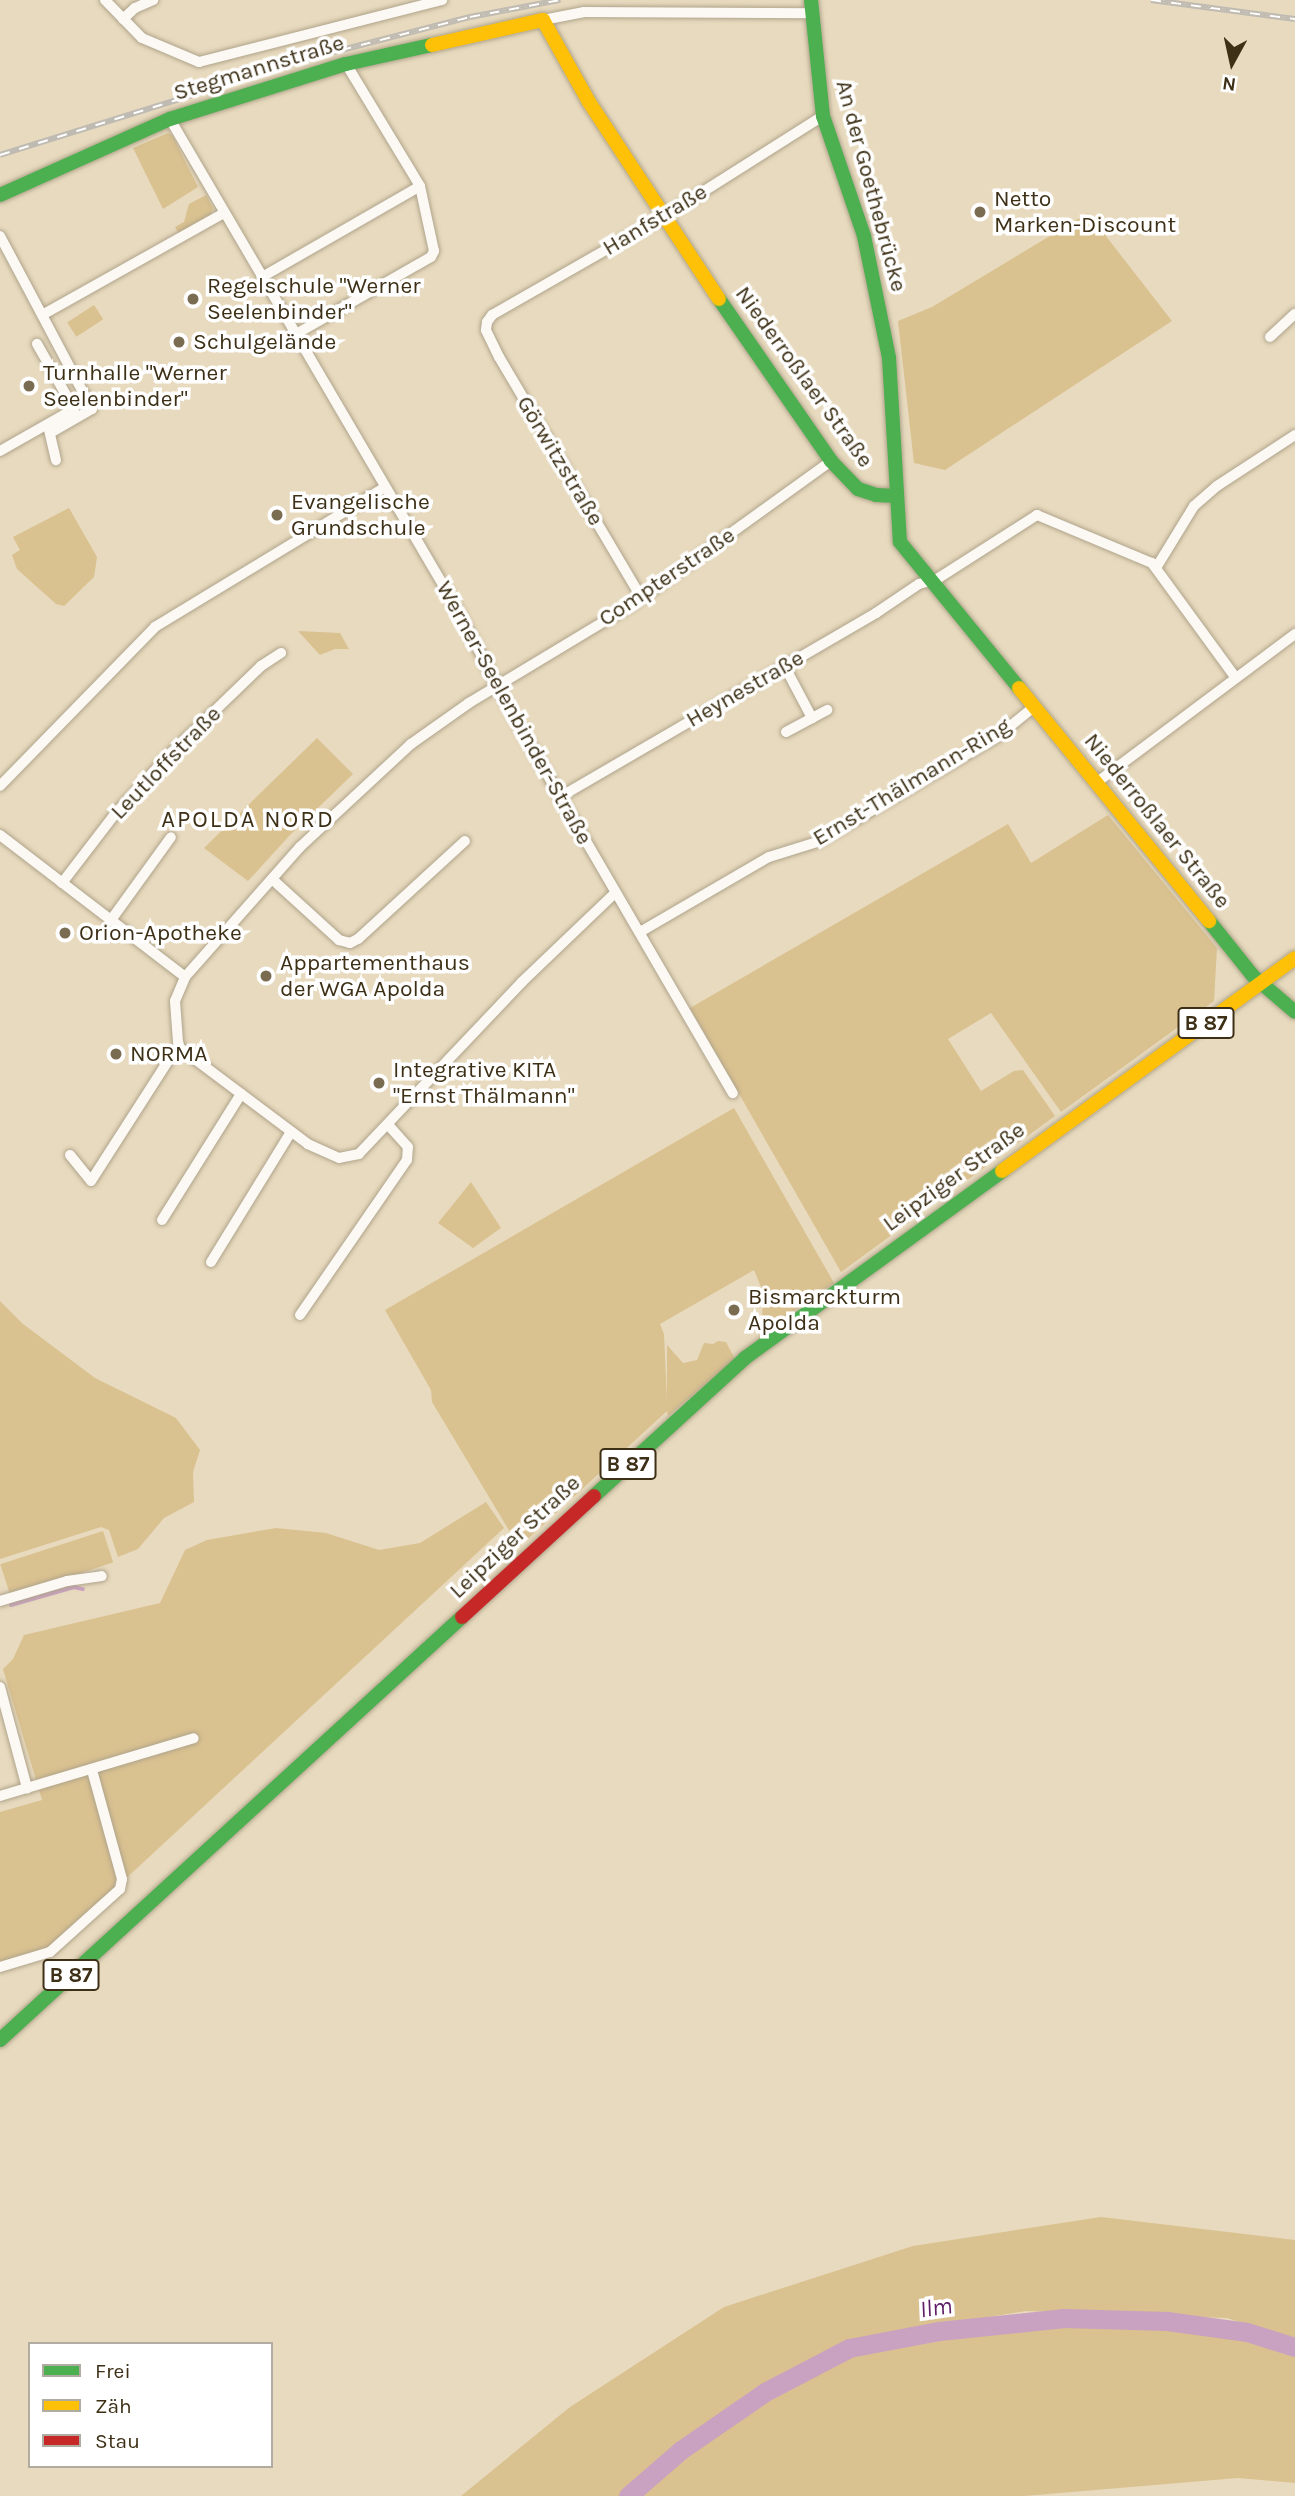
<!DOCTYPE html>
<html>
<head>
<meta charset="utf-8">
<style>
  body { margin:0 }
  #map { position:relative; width:1295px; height:2496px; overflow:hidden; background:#e8dabe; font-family:Karla,sans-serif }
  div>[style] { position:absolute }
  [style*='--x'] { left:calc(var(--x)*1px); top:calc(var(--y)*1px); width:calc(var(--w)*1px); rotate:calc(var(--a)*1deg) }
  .green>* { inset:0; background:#dac190; transform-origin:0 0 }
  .stream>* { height:3.5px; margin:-1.75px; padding:0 1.75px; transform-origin:1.75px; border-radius:1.75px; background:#c9a1c1 }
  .river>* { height:19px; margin:-9.5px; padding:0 9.5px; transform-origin:9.5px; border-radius:9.5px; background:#c9a1c1 }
  .roads { filter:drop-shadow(0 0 2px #afa48b) drop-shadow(0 0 2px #afa48b) }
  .street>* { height:10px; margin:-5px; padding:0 5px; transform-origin:5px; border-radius:5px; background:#fcf9f5 }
  .fast>* { height:14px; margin:-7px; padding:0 7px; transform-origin:7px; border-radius:7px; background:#4caf50 }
  .slow>* { height:14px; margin:-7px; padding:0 7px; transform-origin:7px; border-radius:7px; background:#ffc107 }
  .jam>* { height:14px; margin:-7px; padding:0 7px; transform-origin:7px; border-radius:7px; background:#c62828 }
  .rail>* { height:6px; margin-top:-3px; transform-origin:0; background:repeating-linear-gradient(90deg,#fff 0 10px,#bfbbb3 0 20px); box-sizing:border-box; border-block:2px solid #bfbbb3 }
  .dots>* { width:19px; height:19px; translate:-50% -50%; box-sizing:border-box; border:4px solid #fff; border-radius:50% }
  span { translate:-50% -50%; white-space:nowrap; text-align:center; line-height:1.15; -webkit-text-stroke:7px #fff; paint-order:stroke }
  .shield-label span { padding:2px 5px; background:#fff; border:2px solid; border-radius:5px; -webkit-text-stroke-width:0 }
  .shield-label { font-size:21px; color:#3d3016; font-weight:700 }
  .street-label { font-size:23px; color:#3d3016 }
  .poi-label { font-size:23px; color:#3d3016 }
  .left { translate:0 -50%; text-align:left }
  .neighbourhood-label { font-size:24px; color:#3d3016; letter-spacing:2px }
  .water-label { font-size:24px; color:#5e1f66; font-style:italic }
  .legend { position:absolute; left:28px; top:2342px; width:245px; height:126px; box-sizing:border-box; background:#fff; border:2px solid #b1aca2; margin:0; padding:9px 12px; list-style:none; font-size:21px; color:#3d3016 }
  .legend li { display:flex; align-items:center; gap:14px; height:35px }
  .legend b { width:35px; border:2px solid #b1aca2 }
  .north { position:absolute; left:1197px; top:28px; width:70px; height:70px; -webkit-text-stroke:5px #fff; paint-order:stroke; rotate:188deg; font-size:19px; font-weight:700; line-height:28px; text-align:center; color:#3d3016 }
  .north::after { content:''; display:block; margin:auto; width:24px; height:32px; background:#3d3016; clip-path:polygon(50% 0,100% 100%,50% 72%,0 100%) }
</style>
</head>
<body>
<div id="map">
  <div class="green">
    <div style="clip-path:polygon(168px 133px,172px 135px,198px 187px,163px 209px,133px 148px)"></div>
    <div style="clip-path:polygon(206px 195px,213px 208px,211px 216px,179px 234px,175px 227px,184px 222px,189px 204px)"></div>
    <div style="clip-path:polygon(1088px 213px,1172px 321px,945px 470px,914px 463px,898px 321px,932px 307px)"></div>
    <div style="left:94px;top:305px;width:17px;height:32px;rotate:57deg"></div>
    <div style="clip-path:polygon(69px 508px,97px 557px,94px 577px,64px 606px,56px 604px,17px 569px,12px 555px,20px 550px,13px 537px)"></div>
    <div style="clip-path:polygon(298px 631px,340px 633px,349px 649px,335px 649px,320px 655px)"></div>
    <div style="clip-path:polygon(317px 738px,353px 774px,290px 835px,248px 881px,204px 848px)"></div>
    <div style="clip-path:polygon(1108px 815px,1217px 948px,1214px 1001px,1061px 1112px,991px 1013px,948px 1039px,981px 1091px,1014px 1071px,1023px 1070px,1055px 1116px,841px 1272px,690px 1008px,1008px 824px,1031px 863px)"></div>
    <div style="clip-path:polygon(734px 1108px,834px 1283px,771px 1326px,762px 1320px,763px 1292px,754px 1270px,660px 1324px,664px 1334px,667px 1401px,667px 1345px,683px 1363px,697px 1360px,704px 1343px,713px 1344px,718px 1341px,726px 1342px,735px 1359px,668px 1416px,667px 1411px,519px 1547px,432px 1402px,431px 1390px,385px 1310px)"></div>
    <div style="clip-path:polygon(471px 1182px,501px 1228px,473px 1248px,438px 1223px)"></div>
    <div style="clip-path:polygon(0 1301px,23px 1324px,95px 1378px,176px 1418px,200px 1450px,193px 1472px,194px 1502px,164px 1518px,138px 1549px,118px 1557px,109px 1530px,101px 1527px,0 1559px)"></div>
    <div style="clip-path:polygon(486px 1502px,504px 1528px,52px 1947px,0 1963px,0 1812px,42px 1800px,3px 1669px,13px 1659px,24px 1635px,160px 1603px,185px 1550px,207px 1540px,276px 1528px,326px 1533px,379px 1550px,420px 1543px)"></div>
    <div style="left:103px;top:1531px;width:33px;height:108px;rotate:72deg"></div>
    <div style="clip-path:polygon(1101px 2217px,1295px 2240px,1295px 2340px,1227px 2318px,1026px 2311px,883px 2334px,740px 2407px,625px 2496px,461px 2496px,570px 2407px,724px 2307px,913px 2246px)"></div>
    <div style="clip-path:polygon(1025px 2315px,1227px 2322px,1295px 2343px,1295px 2483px,1238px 2478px,1024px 2496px,632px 2496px,741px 2411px,884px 2338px)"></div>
  </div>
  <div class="stream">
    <div style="--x:11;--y:1605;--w:66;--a:-15.9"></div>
    <div style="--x:74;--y:1587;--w:9;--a:13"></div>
  </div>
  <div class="river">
    <div style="--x:628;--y:2496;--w:70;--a:-41"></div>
    <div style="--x:681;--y:2450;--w:102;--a:-34.6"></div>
    <div style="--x:765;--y:2392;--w:95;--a:-27.6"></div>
    <div style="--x:849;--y:2348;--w:92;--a:-10.7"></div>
    <div style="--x:939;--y:2331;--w:126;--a:-5.9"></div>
    <div style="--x:1064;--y:2318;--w:103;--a:1.7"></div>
    <div style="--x:1167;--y:2321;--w:81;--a:7.8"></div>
    <div style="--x:1247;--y:2332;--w:50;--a:17.4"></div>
  </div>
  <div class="roads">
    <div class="street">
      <div style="--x:105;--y:0;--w:53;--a:45.8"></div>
      <div style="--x:142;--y:38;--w:62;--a:22.8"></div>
      <div style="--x:199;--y:62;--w:251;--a:-14.3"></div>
      <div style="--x:123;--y:19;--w:16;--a:-43"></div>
      <div style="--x:135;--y:8;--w:20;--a:-24"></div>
      <div style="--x:543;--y:20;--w:42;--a:-11"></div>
      <div style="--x:584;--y:12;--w:228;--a:0.3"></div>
      <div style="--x:170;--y:119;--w:566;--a:59.63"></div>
      <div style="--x:456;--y:607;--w:127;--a:62.2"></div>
      <div style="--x:515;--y:719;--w:433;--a:59.8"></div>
      <div style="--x:0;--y:236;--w:196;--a:62"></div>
      <div style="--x:92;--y:409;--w:48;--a:150.3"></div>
      <div style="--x:262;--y:277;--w:182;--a:-29.9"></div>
      <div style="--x:44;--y:314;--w:206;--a:-29.3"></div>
      <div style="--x:296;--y:334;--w:155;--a:-29.7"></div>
      <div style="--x:431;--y:257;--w:7;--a:-63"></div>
      <div style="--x:434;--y:251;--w:66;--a:-102.2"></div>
      <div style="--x:420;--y:186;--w:143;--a:-121.2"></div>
      <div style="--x:1270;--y:337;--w:34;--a:-43"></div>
      <div style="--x:49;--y:430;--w:31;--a:77"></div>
      <div style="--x:0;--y:451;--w:85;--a:-29.6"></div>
      <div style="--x:74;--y:409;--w:75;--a:-119.6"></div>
      <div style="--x:1156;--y:568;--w:73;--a:-58.5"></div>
      <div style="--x:1194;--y:506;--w:30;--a:-41"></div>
      <div style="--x:1217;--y:486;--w:93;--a:-33.2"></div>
      <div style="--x:641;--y:597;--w:279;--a:-120.6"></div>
      <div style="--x:499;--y:357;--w:30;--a:-116"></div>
      <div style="--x:486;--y:330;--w:8;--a:-83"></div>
      <div style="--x:487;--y:322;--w:9;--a:-54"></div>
      <div style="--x:492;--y:315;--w:197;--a:-29.8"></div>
      <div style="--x:663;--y:217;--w:189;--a:-32.3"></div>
      <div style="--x:785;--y:667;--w:58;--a:62.1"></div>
      <div style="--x:786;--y:732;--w:47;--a:-28.2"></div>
      <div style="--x:1096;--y:783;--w:249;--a:-36.8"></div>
      <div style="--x:0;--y:786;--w:222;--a:-45.7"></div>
      <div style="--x:155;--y:627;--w:269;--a:-31.3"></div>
      <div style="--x:560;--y:797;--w:366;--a:-30.2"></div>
      <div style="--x:876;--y:613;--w:52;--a:-34"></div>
      <div style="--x:919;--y:584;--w:19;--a:-16"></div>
      <div style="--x:937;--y:579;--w:119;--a:-32.6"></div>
      <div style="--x:1037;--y:515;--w:125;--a:22.7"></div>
      <div style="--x:1152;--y:563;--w:142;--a:53.9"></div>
      <div style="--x:0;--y:835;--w:233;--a:37.5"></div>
      <div style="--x:272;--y:879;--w:91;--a:42.3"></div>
      <div style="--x:339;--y:940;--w:11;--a:15"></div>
      <div style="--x:350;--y:943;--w:9;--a:-27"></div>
      <div style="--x:358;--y:939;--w:145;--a:-42.5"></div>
      <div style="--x:62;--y:883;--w:87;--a:-52.5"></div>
      <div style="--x:115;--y:814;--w:84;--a:-47.4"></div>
      <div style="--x:172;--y:752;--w:124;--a:-44"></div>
      <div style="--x:261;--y:666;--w:24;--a:-33"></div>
      <div style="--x:615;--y:893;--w:129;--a:136.3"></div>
      <div style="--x:522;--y:982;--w:237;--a:133.5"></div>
      <div style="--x:359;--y:1154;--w:20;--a:169"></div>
      <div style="--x:339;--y:1158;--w:34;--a:-156"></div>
      <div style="--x:308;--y:1144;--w:160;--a:-143.1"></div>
      <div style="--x:180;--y:1048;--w:6;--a:-108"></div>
      <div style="--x:178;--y:1042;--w:41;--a:-94.2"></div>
      <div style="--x:175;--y:1001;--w:26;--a:-67"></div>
      <div style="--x:185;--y:977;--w:174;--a:-48.5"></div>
      <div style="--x:300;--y:847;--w:151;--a:-42.9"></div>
      <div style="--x:411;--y:744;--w:71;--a:-35.3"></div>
      <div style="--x:469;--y:703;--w:188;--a:-31.1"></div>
      <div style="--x:630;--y:606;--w:248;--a:-35.8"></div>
      <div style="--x:111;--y:920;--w:102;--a:-54.1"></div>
      <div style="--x:640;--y:932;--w:149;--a:-30.2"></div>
      <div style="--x:769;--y:857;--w:53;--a:-17.4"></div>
      <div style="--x:820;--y:841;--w:207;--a:-30.5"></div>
      <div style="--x:998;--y:736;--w:46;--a:-38.9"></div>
      <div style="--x:70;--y:1155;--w:33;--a:51"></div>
      <div style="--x:91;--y:1181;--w:146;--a:-57.3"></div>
      <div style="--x:170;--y:1058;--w:14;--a:-45"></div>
      <div style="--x:162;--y:1220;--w:149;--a:-57.9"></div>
      <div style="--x:211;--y:1262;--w:153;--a:-58.4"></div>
      <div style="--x:300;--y:1315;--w:188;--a:-55.4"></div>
      <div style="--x:407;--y:1160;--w:13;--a:-86"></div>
      <div style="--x:408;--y:1147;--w:28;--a:-132"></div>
      <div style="--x:0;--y:1601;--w:70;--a:-16.6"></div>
      <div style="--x:67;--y:1581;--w:35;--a:-8"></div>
      <div style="--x:0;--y:1687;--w:105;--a:75"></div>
      <div style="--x:0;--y:1796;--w:202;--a:-16.6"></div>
      <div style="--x:0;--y:1967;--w:52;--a:-16.7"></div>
      <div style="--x:50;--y:1952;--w:94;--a:-42"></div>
      <div style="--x:120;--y:1889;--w:10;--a:-79"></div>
      <div style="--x:122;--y:1879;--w:113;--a:-105.4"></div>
    </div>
    <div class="fast">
      <div style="--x:811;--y:0;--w:117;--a:84.1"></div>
      <div style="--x:823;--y:116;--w:127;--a:71.1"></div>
      <div style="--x:864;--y:236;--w:125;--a:78.4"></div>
      <div style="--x:889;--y:358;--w:184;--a:86.6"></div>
      <div style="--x:900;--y:542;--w:188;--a:50.8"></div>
      <div style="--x:0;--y:195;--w:186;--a:-24.1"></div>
      <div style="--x:170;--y:119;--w:184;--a:-17.4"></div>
      <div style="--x:346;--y:64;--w:88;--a:-12.5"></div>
      <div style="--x:719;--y:299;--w:197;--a:55.3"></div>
      <div style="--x:831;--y:461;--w:39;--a:46"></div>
      <div style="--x:858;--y:489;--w:19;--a:18"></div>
      <div style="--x:876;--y:495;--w:21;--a:3"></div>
      <div style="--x:1209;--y:921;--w:70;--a:51.3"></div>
      <div style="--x:1253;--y:976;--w:55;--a:40.6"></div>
      <div style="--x:594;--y:1496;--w:205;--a:-42.4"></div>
      <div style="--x:745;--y:1358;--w:318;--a:-36"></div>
      <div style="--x:0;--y:2040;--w:626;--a:-42.48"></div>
    </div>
    <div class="slow">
      <div style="--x:432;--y:45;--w:114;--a:-12.7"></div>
      <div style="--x:543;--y:20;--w:94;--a:60.7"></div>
      <div style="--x:589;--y:102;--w:236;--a:56.6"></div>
      <div style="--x:1019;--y:688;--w:301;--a:50.8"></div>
      <div style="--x:1002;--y:1171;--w:362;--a:-36"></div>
    </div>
    <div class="jam">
      <div style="--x:462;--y:1617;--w:179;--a:-42.5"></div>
    </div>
  </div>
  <div class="rail">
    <div style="--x:1151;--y:0;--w:145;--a:7.5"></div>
    <div style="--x:0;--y:155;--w:337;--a:-17.3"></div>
    <div style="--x:322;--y:55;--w:153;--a:-14.4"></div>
    <div style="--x:470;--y:17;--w:92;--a:-10.7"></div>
  </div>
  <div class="dots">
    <div style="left:980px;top:212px;background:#796c51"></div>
    <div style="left:193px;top:299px;background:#796c51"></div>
    <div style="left:179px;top:342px;background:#796c51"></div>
    <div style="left:29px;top:386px;background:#796c51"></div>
    <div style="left:277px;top:515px;background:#796c51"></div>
    <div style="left:65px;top:933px;background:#796c51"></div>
    <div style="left:266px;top:976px;background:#796c51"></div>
    <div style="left:116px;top:1054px;background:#796c51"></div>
    <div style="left:379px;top:1083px;background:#796c51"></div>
    <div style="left:734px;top:1310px;background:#796c51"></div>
  </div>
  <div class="shield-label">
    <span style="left:1206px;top:1023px">B 87</span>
    <span style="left:628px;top:1464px">B 87</span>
    <span style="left:71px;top:1975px">B 87</span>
  </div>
  <div class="street-label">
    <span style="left:259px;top:68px;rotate:-17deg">Stegmannstraße</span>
    <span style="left:871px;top:186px;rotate:75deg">An der Goethebrücke</span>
    <span style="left:655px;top:220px;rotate:-31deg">Hanfstraße</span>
    <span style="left:804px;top:377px;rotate:54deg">Niederroßlaer Straße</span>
    <span style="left:560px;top:461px;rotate:59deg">Görwitzstraße</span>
    <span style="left:667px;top:577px;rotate:-34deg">Compterstraße</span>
    <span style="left:745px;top:689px;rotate:-30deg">Heynestraße</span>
    <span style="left:514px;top:713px;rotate:61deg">Werner-Seelenbinder-Straße</span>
    <span style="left:166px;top:763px;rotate:-46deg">Leutloffstraße</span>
    <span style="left:912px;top:782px;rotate:-31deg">Ernst-Thälmann-Ring</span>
    <span style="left:1157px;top:821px;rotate:51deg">Niederroßlaer Straße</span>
    <span style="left:954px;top:1177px;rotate:-36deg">Leipziger Straße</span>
    <span style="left:515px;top:1537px;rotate:-43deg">Leipziger Straße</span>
  </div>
  <div class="poi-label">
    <span class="left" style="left:994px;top:212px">Netto<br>Marken-Discount</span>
    <span class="left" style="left:207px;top:299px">Regelschule "Werner<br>Seelenbinder"</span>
    <span class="left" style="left:193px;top:342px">Schulgelände</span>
    <span class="left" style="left:43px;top:386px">Turnhalle "Werner<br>Seelenbinder"</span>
    <span class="left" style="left:291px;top:515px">Evangelische<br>Grundschule</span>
    <span class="left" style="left:79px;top:933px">Orion-Apotheke</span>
    <span class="left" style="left:280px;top:976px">Appartementhaus<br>der WGA Apolda</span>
    <span class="left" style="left:130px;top:1054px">NORMA</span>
    <span class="left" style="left:393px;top:1083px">Integrative KITA<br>"Ernst Thälmann"</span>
    <span class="left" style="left:748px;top:1310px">Bismarckturm<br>Apolda</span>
  </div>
  <div class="neighbourhood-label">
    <span style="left:248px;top:820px">APOLDA NORD</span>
  </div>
  <div class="water-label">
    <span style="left:936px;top:2308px;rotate:-8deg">Ilm</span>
  </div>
  <ul class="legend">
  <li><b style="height:9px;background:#4caf50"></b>Frei</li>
  <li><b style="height:9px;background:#ffc107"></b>Zäh</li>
  <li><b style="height:9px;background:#c62828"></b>Stau</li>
  </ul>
  <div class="north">N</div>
</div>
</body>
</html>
